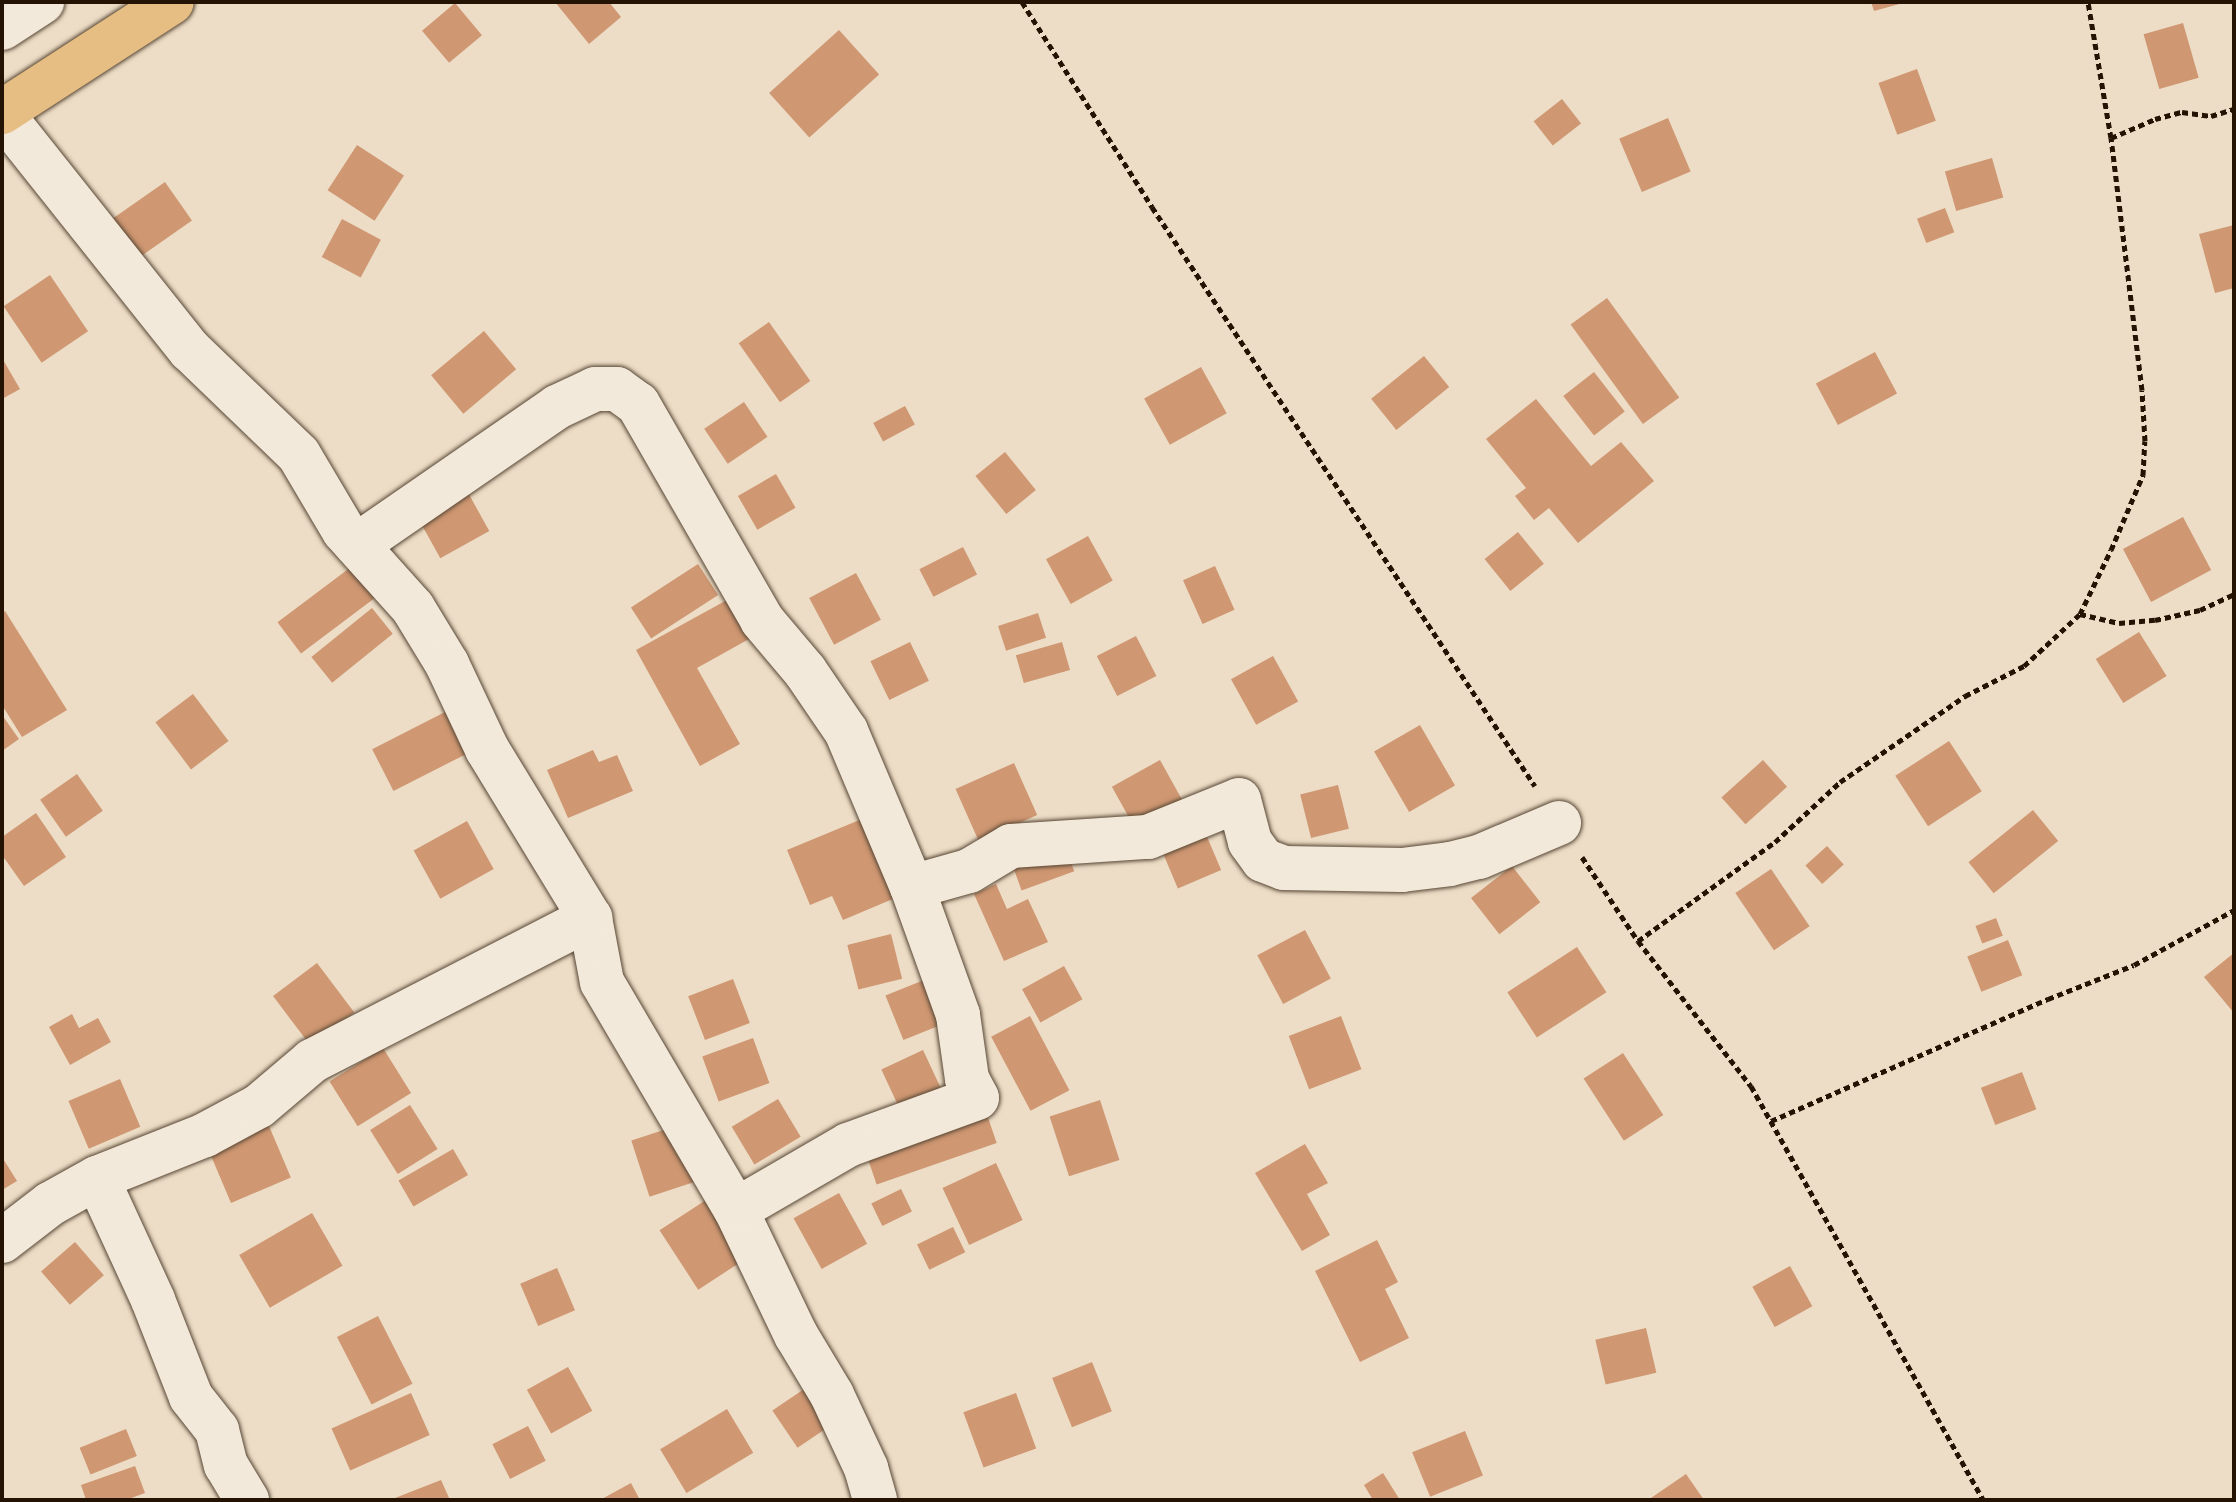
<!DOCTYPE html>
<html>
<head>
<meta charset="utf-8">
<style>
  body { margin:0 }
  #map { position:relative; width:2236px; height:1502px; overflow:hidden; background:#edddc6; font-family:"IM FELL Double Pica",serif }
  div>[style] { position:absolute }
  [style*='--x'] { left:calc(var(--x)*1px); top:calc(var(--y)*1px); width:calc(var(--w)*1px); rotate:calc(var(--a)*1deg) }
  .building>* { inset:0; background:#cf9772; transform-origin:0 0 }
  .path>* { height:5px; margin-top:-2.5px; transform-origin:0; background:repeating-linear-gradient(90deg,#241303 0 6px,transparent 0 10px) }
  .roads { filter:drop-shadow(0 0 2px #564634) drop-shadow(0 0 2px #564634) }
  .minor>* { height:44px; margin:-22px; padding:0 22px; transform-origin:22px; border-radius:22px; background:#f3e9da }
  .major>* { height:44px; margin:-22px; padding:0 22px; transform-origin:22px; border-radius:22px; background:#e6be83 }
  span { translate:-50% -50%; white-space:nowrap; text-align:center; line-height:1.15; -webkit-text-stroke:6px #f3e9da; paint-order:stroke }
  .frame { position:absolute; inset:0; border:4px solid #241303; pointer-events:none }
</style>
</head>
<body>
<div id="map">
  <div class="building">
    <div style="clip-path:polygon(555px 2px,609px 2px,621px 17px,589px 44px)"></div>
    <div style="clip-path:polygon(1871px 2px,1903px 2px,1903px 3px,1874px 11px)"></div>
    <div style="left:455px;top:3px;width:42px;height:43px;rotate:50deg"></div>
    <div style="left:2183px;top:23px;width:57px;height:41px;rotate:74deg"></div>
    <div style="left:839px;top:30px;width:60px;height:94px;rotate:48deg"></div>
    <div style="left:1917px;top:69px;width:55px;height:41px;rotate:70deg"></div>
    <div style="left:1562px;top:99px;width:31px;height:36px;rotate:52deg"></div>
    <div style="left:1668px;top:118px;width:58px;height:53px;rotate:67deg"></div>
    <div style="left:357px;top:145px;width:56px;height:54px;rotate:33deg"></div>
    <div style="left:1992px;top:158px;width:41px;height:49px;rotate:74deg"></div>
    <div style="left:165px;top:182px;width:47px;height:65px;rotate:55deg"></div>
    <div style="left:1945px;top:208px;width:26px;height:30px;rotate:69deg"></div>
    <div style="left:342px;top:219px;width:44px;height:43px;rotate:28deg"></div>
    <div style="clip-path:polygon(2234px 225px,2234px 288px,2215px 293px,2199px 234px)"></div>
    <div style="left:50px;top:275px;width:68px;height:56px;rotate:56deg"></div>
    <div style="left:1607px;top:298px;width:123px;height:45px;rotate:54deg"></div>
    <div style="left:769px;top:322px;width:72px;height:37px;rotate:55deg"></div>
    <div style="left:484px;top:331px;width:50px;height:69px;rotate:50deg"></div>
    <div style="left:1875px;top:352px;width:47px;height:67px;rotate:62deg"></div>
    <div style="left:1424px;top:356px;width:40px;height:68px;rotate:51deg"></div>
    <div style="clip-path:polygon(2px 358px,20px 389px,2px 399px)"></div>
    <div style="left:1201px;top:367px;width:53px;height:65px;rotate:61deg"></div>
    <div style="left:1594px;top:372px;width:50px;height:39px;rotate:52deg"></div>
    <div style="clip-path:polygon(1536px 399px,1591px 466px,1621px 442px,1654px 481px,1578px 543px,1549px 508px,1534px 520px,1515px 496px,1526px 488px,1486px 439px)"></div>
    <div style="left:744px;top:402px;width:42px;height:48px;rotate:56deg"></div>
    <div style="left:905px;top:406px;width:21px;height:36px;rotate:62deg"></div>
    <div style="left:1005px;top:452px;width:49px;height:38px;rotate:51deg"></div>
    <div style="left:776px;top:474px;width:39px;height:44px;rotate:60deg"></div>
    <div style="left:466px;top:489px;width:48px;height:56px;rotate:61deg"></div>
    <div style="left:2183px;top:517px;width:60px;height:68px;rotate:62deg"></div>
    <div style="left:1518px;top:532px;width:41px;height:43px;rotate:51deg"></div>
    <div style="left:1088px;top:536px;width:51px;height:48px;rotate:61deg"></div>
    <div style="left:963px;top:547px;width:31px;height:49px;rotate:63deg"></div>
    <div style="left:698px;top:564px;width:37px;height:80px;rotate:57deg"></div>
    <div style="left:1215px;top:566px;width:48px;height:35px;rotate:66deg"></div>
    <div style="left:351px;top:567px;width:39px;height:92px;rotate:53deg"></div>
    <div style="left:856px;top:573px;width:53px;height:53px;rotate:62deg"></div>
    <div style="clip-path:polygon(736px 595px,758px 634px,697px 668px,740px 744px,700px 766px,636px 650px)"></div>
    <div style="left:372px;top:608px;width:33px;height:78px;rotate:51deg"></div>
    <div style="clip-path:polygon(5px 611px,67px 710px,22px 737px,2px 705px,2px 613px)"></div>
    <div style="left:1038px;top:613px;width:26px;height:42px;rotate:72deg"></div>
    <div style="left:2139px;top:632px;width:52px;height:51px;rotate:58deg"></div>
    <div style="left:1136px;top:636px;width:45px;height:44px;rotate:63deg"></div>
    <div style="left:910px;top:642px;width:43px;height:44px;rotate:64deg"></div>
    <div style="left:1062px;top:642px;width:29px;height:48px;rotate:74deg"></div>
    <div style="left:1273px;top:656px;width:52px;height:48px;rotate:61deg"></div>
    <div style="left:193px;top:694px;width:59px;height:47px;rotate:53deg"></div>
    <div style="left:447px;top:711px;width:47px;height:84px;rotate:63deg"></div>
    <div style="clip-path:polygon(2px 715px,19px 739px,2px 751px)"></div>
    <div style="left:1420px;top:725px;width:70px;height:53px;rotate:60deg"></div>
    <div style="left:1949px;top:741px;width:60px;height:64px;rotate:57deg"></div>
    <div style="clip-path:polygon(593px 750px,599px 762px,617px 755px,633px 791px,568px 818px,547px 770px)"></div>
    <div style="left:1160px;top:760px;width:51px;height:55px;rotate:61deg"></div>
    <div style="left:1763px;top:760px;width:36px;height:56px;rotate:48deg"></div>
    <div style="left:1014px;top:763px;width:57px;height:64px;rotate:66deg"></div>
    <div style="left:77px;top:774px;width:45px;height:45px;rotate:55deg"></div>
    <div style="left:1338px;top:785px;width:45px;height:39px;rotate:76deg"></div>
    <div style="left:2033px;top:810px;width:40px;height:83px;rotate:51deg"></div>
    <div style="clip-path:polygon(36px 813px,66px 857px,24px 886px,2px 855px,2px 837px)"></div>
    <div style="clip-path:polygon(874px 814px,907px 893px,843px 920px,832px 896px,810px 905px,787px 850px)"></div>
    <div style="left:467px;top:821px;width:55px;height:61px;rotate:61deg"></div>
    <div style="left:1202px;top:825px;width:49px;height:47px;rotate:67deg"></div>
    <div style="left:1065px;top:846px;width:27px;height:56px;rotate:70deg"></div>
    <div style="left:1827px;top:846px;width:25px;height:29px;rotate:48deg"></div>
    <div style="left:1512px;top:866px;width:46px;height:52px;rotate:52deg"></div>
    <div style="left:1771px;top:869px;width:69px;height:43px;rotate:56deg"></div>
    <div style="clip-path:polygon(996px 884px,1007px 909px,1028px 899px,1048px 942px,1004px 961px,974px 894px)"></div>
    <div style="left:1996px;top:918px;width:19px;height:22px;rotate:69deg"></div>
    <div style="left:1305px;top:930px;width:55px;height:54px;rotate:62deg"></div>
    <div style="left:891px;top:934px;width:46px;height:45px;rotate:76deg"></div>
    <div style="left:2008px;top:940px;width:38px;height:44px;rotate:68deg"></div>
    <div style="left:1577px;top:947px;width:54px;height:83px;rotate:57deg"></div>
    <div style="clip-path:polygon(2234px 953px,2234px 1013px,2204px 977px)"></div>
    <div style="left:317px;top:963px;width:62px;height:55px;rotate:53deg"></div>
    <div style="left:1064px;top:966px;width:38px;height:48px;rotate:61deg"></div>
    <div style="left:929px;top:978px;width:48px;height:47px;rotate:68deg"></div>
    <div style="left:733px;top:979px;width:47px;height:48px;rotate:69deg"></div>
    <div style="clip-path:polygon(72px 1014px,79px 1028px,98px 1018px,111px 1042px,70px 1065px,49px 1027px)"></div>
    <div style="left:1030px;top:1016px;width:84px;height:44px;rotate:62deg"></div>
    <div style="left:1341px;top:1016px;width:57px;height:56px;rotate:69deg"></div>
    <div style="left:753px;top:1038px;width:48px;height:54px;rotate:70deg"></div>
    <div style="left:383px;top:1048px;width:53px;height:63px;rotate:58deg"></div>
    <div style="left:923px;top:1050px;width:47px;height:46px;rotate:65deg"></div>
    <div style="left:1623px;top:1053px;width:74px;height:47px;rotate:57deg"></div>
    <div style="left:2022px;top:1072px;width:40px;height:44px;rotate:69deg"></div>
    <div style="left:120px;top:1079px;width:52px;height:56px;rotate:67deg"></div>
    <div style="left:778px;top:1099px;width:44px;height:54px;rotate:59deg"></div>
    <div style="left:1100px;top:1100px;width:63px;height:53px;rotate:72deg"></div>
    <div style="left:410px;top:1105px;width:52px;height:47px;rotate:58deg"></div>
    <div style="left:985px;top:1109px;width:36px;height:127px;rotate:71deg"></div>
    <div style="left:269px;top:1126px;width:56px;height:65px;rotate:67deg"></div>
    <div style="left:676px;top:1126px;width:59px;height:47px;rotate:72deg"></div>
    <div style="clip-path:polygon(1305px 1144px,1328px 1183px,1307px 1194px,1330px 1235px,1302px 1251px,1255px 1173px)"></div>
    <div style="left:453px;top:1149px;width:30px;height:63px;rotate:60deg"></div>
    <div style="clip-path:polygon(2px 1157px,17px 1181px,2px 1190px)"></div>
    <div style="left:996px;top:1163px;width:63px;height:59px;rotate:65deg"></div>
    <div style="left:901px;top:1189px;width:25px;height:33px;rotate:64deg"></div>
    <div style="left:839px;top:1193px;width:58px;height:52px;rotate:61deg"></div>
    <div style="left:709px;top:1198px;width:71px;height:59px;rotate:57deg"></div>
    <div style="left:312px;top:1213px;width:61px;height:84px;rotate:60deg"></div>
    <div style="left:953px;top:1227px;width:28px;height:40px;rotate:64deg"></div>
    <div style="clip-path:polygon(1377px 1240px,1398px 1282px,1385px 1289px,1409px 1338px,1360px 1362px,1315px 1271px)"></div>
    <div style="left:75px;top:1242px;width:44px;height:45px;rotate:49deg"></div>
    <div style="left:1790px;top:1266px;width:46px;height:43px;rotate:61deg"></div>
    <div style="left:557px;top:1268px;width:46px;height:40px;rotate:67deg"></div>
    <div style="left:378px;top:1316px;width:76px;height:46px;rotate:63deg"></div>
    <div style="left:1646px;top:1328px;width:46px;height:52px;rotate:77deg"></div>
    <div style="left:1092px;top:1362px;width:53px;height:43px;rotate:68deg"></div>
    <div style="left:568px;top:1367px;width:50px;height:47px;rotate:61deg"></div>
    <div style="left:813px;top:1383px;width:45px;height:49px;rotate:56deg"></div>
    <div style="left:411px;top:1393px;width:46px;height:87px;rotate:66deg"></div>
    <div style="left:1016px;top:1393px;width:59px;height:56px;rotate:70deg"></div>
    <div style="left:727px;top:1409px;width:51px;height:78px;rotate:59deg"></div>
    <div style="left:528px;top:1426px;width:39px;height:40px;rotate:63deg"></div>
    <div style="left:126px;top:1429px;width:29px;height:50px;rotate:68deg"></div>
    <div style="left:1465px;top:1431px;width:48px;height:57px;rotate:68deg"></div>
    <div style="clip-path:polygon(135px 1466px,145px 1493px,126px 1500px,86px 1500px,81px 1485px)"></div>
    <div style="clip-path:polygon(1383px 1473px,1400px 1500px,1373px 1500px,1364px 1485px)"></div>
    <div style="clip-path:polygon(1686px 1474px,1704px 1500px,1648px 1500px)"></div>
    <div style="clip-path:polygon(441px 1480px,450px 1500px,390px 1500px)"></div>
    <div style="clip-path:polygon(631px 1483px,640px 1500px,600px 1500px)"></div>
  </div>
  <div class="path">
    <div style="--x:1022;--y:2;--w:243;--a:57.6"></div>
    <div style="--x:1152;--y:207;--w:694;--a:56.52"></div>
    <div style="--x:2111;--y:138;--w:48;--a:-23.4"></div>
    <div style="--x:2155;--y:119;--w:28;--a:-15"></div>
    <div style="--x:2182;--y:112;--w:29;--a:8"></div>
    <div style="--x:2211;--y:116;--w:24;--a:-17"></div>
    <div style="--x:2080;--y:614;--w:40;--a:13"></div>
    <div style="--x:2119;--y:623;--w:36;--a:-5"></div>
    <div style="--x:2155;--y:620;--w:46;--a:-12.5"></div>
    <div style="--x:2200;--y:610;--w:38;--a:-25"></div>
    <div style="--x:1582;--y:857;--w:101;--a:56.3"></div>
    <div style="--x:1638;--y:941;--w:184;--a:52.1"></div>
    <div style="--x:1751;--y:1086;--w:475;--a:60.7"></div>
    <div style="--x:1638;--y:941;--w:169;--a:-35.9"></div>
    <div style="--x:1775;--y:842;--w:88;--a:-42.7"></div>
    <div style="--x:1840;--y:782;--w:152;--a:-34.5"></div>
    <div style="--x:1965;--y:696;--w:66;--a:-27"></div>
    <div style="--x:2024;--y:666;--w:76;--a:-42.9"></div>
    <div style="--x:2080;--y:614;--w:71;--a:-64.2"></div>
    <div style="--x:2111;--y:550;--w:82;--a:-66.9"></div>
    <div style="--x:2143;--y:475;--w:34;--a:-87"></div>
    <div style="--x:2145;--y:441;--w:51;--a:-93.4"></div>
    <div style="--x:2142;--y:390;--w:254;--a:-97"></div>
    <div style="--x:2111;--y:138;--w:138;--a:-99.6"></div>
    <div style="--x:1771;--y:1121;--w:303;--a:-23.8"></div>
    <div style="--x:2048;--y:999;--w:92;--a:-21.6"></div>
    <div style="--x:2134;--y:965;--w:114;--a:-28.8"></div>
  </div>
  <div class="roads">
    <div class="minor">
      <div style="--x:2;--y:28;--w:48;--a:-33"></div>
      <div style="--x:2;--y:114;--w:302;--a:51.5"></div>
      <div style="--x:190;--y:350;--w:151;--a:43.9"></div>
      <div style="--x:299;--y:455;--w:88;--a:59.4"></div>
      <div style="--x:344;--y:531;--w:103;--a:48.1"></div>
      <div style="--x:413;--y:608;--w:66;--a:58.7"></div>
      <div style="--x:447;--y:664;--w:94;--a:64.8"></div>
      <div style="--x:487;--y:749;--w:198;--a:58.6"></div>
      <div style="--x:590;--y:918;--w:65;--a:79.4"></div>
      <div style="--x:602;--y:982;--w:264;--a:59.6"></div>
      <div style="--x:736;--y:1210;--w:139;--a:64.4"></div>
      <div style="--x:796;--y:1335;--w:70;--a:59"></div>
      <div style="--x:832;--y:1395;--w:81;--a:65"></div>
      <div style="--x:866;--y:1468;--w:33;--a:74"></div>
      <div style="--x:357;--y:545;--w:243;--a:-34.6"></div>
      <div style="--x:557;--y:407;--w:42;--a:-25.3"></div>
      <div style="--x:595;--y:389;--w:22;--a:0"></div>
      <div style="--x:617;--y:389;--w:26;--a:36"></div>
      <div style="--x:638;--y:404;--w:249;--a:60.1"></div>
      <div style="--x:762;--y:620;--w:67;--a:49.9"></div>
      <div style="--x:805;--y:671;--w:73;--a:55.7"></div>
      <div style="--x:846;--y:731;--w:169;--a:67.1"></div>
      <div style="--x:912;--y:887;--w:136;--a:70.2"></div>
      <div style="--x:958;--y:1015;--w:65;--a:82"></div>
      <div style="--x:967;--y:1079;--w:21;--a:62"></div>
      <div style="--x:977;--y:1098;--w:137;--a:160"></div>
      <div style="--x:848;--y:1145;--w:129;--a:149.9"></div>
      <div style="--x:912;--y:887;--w:59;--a:-15.7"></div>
      <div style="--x:969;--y:871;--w:49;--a:-30.8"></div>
      <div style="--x:1011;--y:846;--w:137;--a:-3.8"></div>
      <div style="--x:1148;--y:837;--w:98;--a:-22.1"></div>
      <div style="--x:1239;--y:800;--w:43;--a:75.3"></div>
      <div style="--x:1250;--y:842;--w:22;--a:54"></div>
      <div style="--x:1263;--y:860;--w:22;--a:21"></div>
      <div style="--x:1284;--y:868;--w:118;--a:1"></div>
      <div style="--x:1402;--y:870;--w:48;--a:-7.1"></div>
      <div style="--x:1450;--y:864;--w:30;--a:-14"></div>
      <div style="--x:1479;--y:857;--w:87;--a:-23"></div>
      <div style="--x:97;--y:1178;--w:134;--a:65.3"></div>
      <div style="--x:153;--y:1300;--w:104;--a:68.6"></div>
      <div style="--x:191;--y:1397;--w:42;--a:51.8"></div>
      <div style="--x:217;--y:1430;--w:36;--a:76"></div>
      <div style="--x:226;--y:1465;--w:41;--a:59"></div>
      <div style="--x:2;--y:1241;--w:61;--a:-37.6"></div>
      <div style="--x:50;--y:1204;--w:54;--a:-29"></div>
      <div style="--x:97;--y:1178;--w:116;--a:-21.7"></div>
      <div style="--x:205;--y:1135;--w:61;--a:-28.2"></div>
      <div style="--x:259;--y:1106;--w:70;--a:-40.3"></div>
      <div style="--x:312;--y:1061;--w:313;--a:-27.2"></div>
    </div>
    <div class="major">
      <div style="--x:2;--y:112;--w:202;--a:-32.9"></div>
    </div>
  </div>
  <div class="frame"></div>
</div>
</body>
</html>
